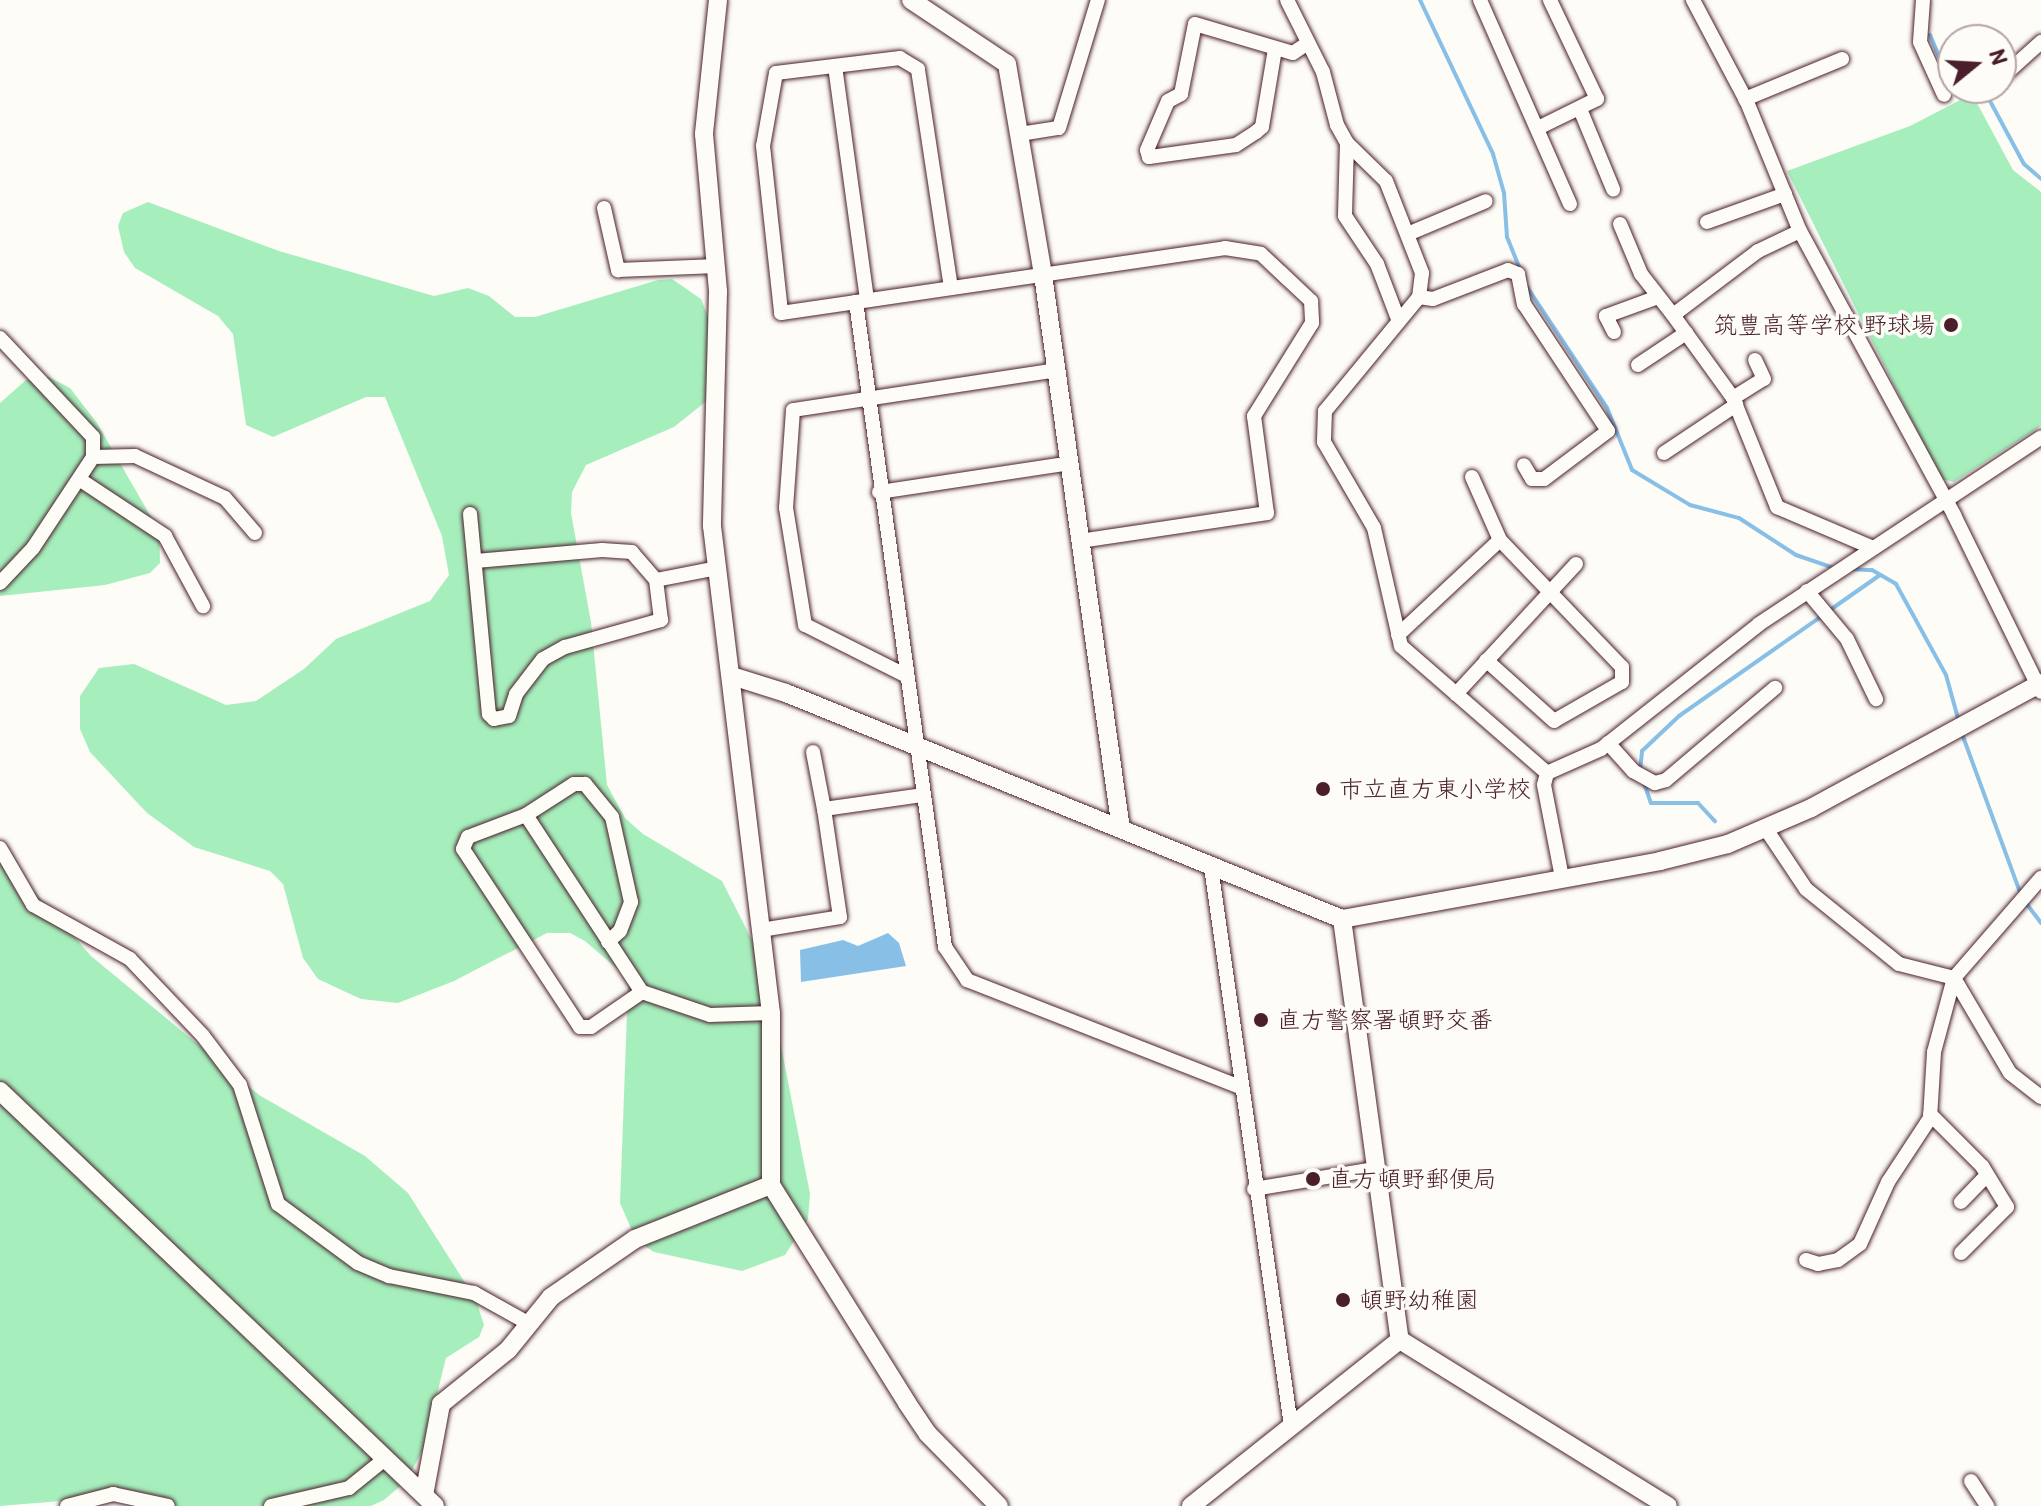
<!DOCTYPE html>
<html>
<head>
<meta charset="utf-8">
<style>
  body { margin:0 }
  #map { position:relative; width:2041px; height:1506px; overflow:hidden; background:#fdfcf7; font-family:Itim,"Klee One",sans-serif }
  div>[style] { position:absolute }
  [style*='--x'] { left:calc(var(--x)*1px); top:calc(var(--y)*1px); width:calc(var(--w)*1px); rotate:calc(var(--a)*1deg) }
  .green>* { inset:0; background:#a6efbd }
  .water>* { inset:0; background:#88bfe6 }
  .stream>* { height:4px; margin:-2px; padding:0 2px; transform-origin:2px; border-radius:2px; background:#88bfe6 }
  .roads { filter:drop-shadow(0 0 2px #4a1f2b) drop-shadow(0 0 2px #4a1f2b) }
  .street>* { height:14px; margin:-7px; padding:0 7px; transform-origin:7px; border-radius:7px; background:#fdfcf7 }
  .secondary>* { height:18px; margin:-9px; padding:0 9px; transform-origin:9px; border-radius:9px; background:#fdfcf7 }
  .dots>* { width:22px; height:22px; translate:-50% -50%; box-sizing:border-box; border:4px solid #fdfcf7; border-radius:50% }
  span { translate:-50% -50%; white-space:nowrap; text-align:center; line-height:1.15; -webkit-text-stroke:7px #fdfcf7; paint-order:stroke }
  .poi-label { font-size:24px; color:#4a1f2b }
  .right { translate:-100% -50%; text-align:right }
  .left { translate:0 -50%; text-align:left }
  .north { position:absolute; left:1937px; top:24px; width:80px; height:80px; box-sizing:border-box; background:#fdfcf7; border:2px solid #b5a4a5; border-radius:50%; rotate:72deg; font-size:22px; font-weight:700; line-height:32px; text-align:center; color:#4a1f2b }
  .north::after { content:''; display:block; margin:auto; width:28px; height:36px; background:#4a1f2b; clip-path:polygon(50% 0,100% 100%,50% 72%,0 100%) }
</style>
</head>
<body>
<div id="map">
  <div class="green">
    <div style="clip-path:polygon(1972px 94px,2013px 170px,2041px 192px,2041px 426px,1954px 482px,1941px 479px,1787px 171px,1910px 126px)"></div>
    <div style="clip-path:polygon(148px 202px,279px 251px,434px 296px,468px 288px,489px 296px,515px 317px,535px 317px,658px 280px,672px 279px,701px 299px,709px 319px,709px 399px,674px 427px,586px 465px,572px 492px,571px 513px,591px 622px,607px 785px,625px 818px,643px 834px,722px 881px,756px 948px,774px 1010px,810px 1194px,808px 1219px,785px 1255px,742px 1271px,654px 1252px,636px 1240px,620px 1203px,628px 986px,621px 972px,585px 941px,570px 933px,547px 933px,454px 981px,398px 1003px,361px 999px,318px 979px,303px 958px,283px 884px,270px 871px,194px 847px,147px 813px,90px 752px,80px 729px,80px 696px,99px 668px,134px 664px,226px 705px,256px 701px,304px 669px,336px 639px,430px 601px,449px 575px,442px 536px,385px 397px,366px 397px,273px 437px,246px 425px,233px 334px,218px 316px,135px 268px,124px 252px,118px 226px,123px 213px)"></div>
    <div style="clip-path:polygon(49px 377px,70px 388px,97px 423px,159px 531px,160px 563px,150px 573px,105px 585px,0 596px,0 403px,26px 380px)"></div>
    <div style="clip-path:polygon(0 852px,91px 956px,259px 1095px,365px 1156px,408px 1193px,476px 1300px,484px 1325px,479px 1337px,446px 1358px,423px 1450px,406px 1481px,384px 1500px,371px 1506px,145px 1506px,97px 1498px,0 1506px)"></div>
  </div>
  <div class="water">
    <div style="clip-path:polygon(888px 933px,899px 943px,906px 966px,801px 982px,800px 950px,843px 940px,858px 946px)"></div>
  </div>
  <div class="stream">
    <div style="--x:1420;--y:0;--w:170;--a:64.6"></div>
    <div style="--x:1493;--y:154;--w:41;--a:74.2"></div>
    <div style="--x:1504;--y:193;--w:44;--a:86.1"></div>
    <div style="--x:1507;--y:237;--w:37;--a:68"></div>
    <div style="--x:1930;--y:35;--w:64;--a:67"></div>
    <div style="--x:1955;--y:94;--w:17;--a:-21"></div>
    <div style="--x:1983;--y:88;--w:86;--a:61.7"></div>
    <div style="--x:2024;--y:164;--w:23;--a:41"></div>
    <div style="--x:1527;--y:287;--w:145;--a:56.5"></div>
    <div style="--x:1607;--y:408;--w:67;--a:68"></div>
    <div style="--x:1632;--y:470;--w:68;--a:31.1"></div>
    <div style="--x:1690;--y:505;--w:51;--a:14.9"></div>
    <div style="--x:1739;--y:518;--w:68;--a:33"></div>
    <div style="--x:1796;--y:555;--w:39;--a:19"></div>
    <div style="--x:1850;--y:569;--w:22;--a:3"></div>
    <div style="--x:1872;--y:570;--w:28;--a:30"></div>
    <div style="--x:1896;--y:584;--w:104;--a:61.2"></div>
    <div style="--x:1946;--y:675;--w:49;--a:74.5"></div>
    <div style="--x:1830;--y:610;--w:61;--a:-35"></div>
    <div style="--x:1961;--y:731;--w:175;--a:69.9"></div>
    <div style="--x:1640;--y:771;--w:20;--a:-84"></div>
    <div style="--x:1642;--y:751;--w:51;--a:-43.4"></div>
    <div style="--x:1679;--y:716;--w:176;--a:-35"></div>
    <div style="--x:1644;--y:783;--w:21;--a:71"></div>
    <div style="--x:1651;--y:803;--w:47;--a:0"></div>
    <div style="--x:1698;--y:803;--w:25;--a:47"></div>
    <div style="--x:2026;--y:903;--w:25;--a:53"></div>
  </div>
  <div class="roads">
    <div class="street">
      <div style="--x:1287;--y:0;--w:80;--a:63.4"></div>
      <div style="--x:1323;--y:72;--w:55;--a:75.2"></div>
      <div style="--x:1337;--y:125;--w:21;--a:61"></div>
      <div style="--x:1347;--y:143;--w:54;--a:44.3"></div>
      <div style="--x:1386;--y:181;--w:99;--a:68.6"></div>
      <div style="--x:1422;--y:273;--w:24;--a:97"></div>
      <div style="--x:1419;--y:297;--w:148;--a:129.5"></div>
      <div style="--x:1325;--y:411;--w:31;--a:92"></div>
      <div style="--x:1324;--y:442;--w:99;--a:59.8"></div>
      <div style="--x:1374;--y:528;--w:121;--a:77.1"></div>
      <div style="--x:1401;--y:646;--w:194;--a:41"></div>
      <div style="--x:1480;--y:0;--w:223;--a:66.2"></div>
      <div style="--x:1693;--y:0;--w:115;--a:62.1"></div>
      <div style="--x:1747;--y:102;--w:139;--a:67.7"></div>
      <div style="--x:1800;--y:231;--w:323;--a:61.5"></div>
      <div style="--x:1954;--y:515;--w:197;--a:63.8"></div>
      <div style="--x:1923;--y:0;--w:42;--a:94.1"></div>
      <div style="--x:1920;--y:42;--w:58;--a:65.6"></div>
      <div style="--x:1275;--y:49;--w:79;--a:99.5"></div>
      <div style="--x:1262;--y:127;--w:8;--a:140"></div>
      <div style="--x:1256;--y:132;--w:24;--a:147"></div>
      <div style="--x:1236;--y:145;--w:88;--a:172.1"></div>
      <div style="--x:1149;--y:157;--w:7;--a:-106"></div>
      <div style="--x:1147;--y:150;--w:53;--a:-66.8"></div>
      <div style="--x:1168;--y:101;--w:15;--a:-28"></div>
      <div style="--x:1181;--y:94;--w:71;--a:-78.7"></div>
      <div style="--x:1195;--y:24;--w:102;--a:16.5"></div>
      <div style="--x:1293;--y:53;--w:18;--a:-34"></div>
      <div style="--x:835;--y:66;--w:236;--a:82.2"></div>
      <div style="--x:2001;--y:78;--w:54;--a:-42"></div>
      <div style="--x:1745;--y:99;--w:105;--a:-22.4"></div>
      <div style="--x:1580;--y:109;--w:87;--a:67.6"></div>
      <div style="--x:1538;--y:128;--w:66;--a:-26.2"></div>
      <div style="--x:1597;--y:99;--w:110;--a:-115.4"></div>
      <div style="--x:1020;--y:134;--w:39;--a:-9"></div>
      <div style="--x:1059;--y:128;--w:134;--a:-73.1"></div>
      <div style="--x:1347;--y:143;--w:73;--a:91.6"></div>
      <div style="--x:1345;--y:216;--w:58;--a:56.3"></div>
      <div style="--x:1377;--y:264;--w:59;--a:69.1"></div>
      <div style="--x:604;--y:208;--w:64;--a:77.3"></div>
      <div style="--x:618;--y:270;--w:99;--a:-2.3"></div>
      <div style="--x:1707;--y:222;--w:83;--a:-19.7"></div>
      <div style="--x:1620;--y:224;--w:54;--a:67.2"></div>
      <div style="--x:1641;--y:274;--w:52;--a:52"></div>
      <div style="--x:1800;--y:231;--w:47;--a:154.5"></div>
      <div style="--x:1758;--y:251;--w:106;--a:143"></div>
      <div style="--x:1673;--y:315;--w:102;--a:54.1"></div>
      <div style="--x:1733;--y:398;--w:118;--a:68"></div>
      <div style="--x:1777;--y:507;--w:102;--a:23.1"></div>
      <div style="--x:1410;--y:233;--w:82;--a:-22.8"></div>
      <div style="--x:951;--y:288;--w:221;--a:-98.6"></div>
      <div style="--x:918;--y:69;--w:21;--a:-149"></div>
      <div style="--x:900;--y:58;--w:125;--a:173.1"></div>
      <div style="--x:776;--y:73;--w:74;--a:100.1"></div>
      <div style="--x:763;--y:146;--w:168;--a:83.8"></div>
      <div style="--x:781;--y:313;--w:449;--a:-8.3"></div>
      <div style="--x:1225;--y:248;--w:36;--a:9"></div>
      <div style="--x:1261;--y:254;--w:69;--a:43.2"></div>
      <div style="--x:1311;--y:301;--w:22;--a:87"></div>
      <div style="--x:1312;--y:323;--w:110;--a:121.9"></div>
      <div style="--x:1254;--y:416;--w:98;--a:82.4"></div>
      <div style="--x:1267;--y:513;--w:189;--a:171.5"></div>
      <div style="--x:1419;--y:297;--w:14;--a:8"></div>
      <div style="--x:1433;--y:299;--w:80;--a:-21.1"></div>
      <div style="--x:1508;--y:270;--w:11;--a:22"></div>
      <div style="--x:1518;--y:274;--w:31;--a:79"></div>
      <div style="--x:1524;--y:304;--w:152;--a:56.5"></div>
      <div style="--x:1608;--y:431;--w:80;--a:143.1"></div>
      <div style="--x:1544;--y:479;--w:12;--a:180"></div>
      <div style="--x:1532;--y:479;--w:16;--a:-120"></div>
      <div style="--x:856;--y:302;--w:651;--a:82.14"></div>
      <div style="--x:945;--y:947;--w:40;--a:56"></div>
      <div style="--x:967;--y:980;--w:291;--a:21.4"></div>
      <div style="--x:1614;--y:332;--w:18;--a:-117"></div>
      <div style="--x:1606;--y:316;--w:55;--a:-20.1"></div>
      <div style="--x:0;--y:338;--w:136;--a:46.8"></div>
      <div style="--x:93;--y:437;--w:20;--a:90"></div>
      <div style="--x:93;--y:457;--w:109;--a:123.4"></div>
      <div style="--x:33;--y:548;--w:48;--a:133.3"></div>
      <div style="--x:1638;--y:365;--w:58;--a:-33.7"></div>
      <div style="--x:1733;--y:398;--w:36;--a:-32"></div>
      <div style="--x:1764;--y:379;--w:21;--a:-115"></div>
      <div style="--x:1664;--y:453;--w:87;--a:-33.7"></div>
      <div style="--x:93;--y:457;--w:42;--a:-1.4"></div>
      <div style="--x:135;--y:456;--w:99;--a:25"></div>
      <div style="--x:225;--y:498;--w:46;--a:49.4"></div>
      <div style="--x:1472;--y:477;--w:69;--a:66"></div>
      <div style="--x:82;--y:481;--w:100;--a:33.5"></div>
      <div style="--x:165;--y:536;--w:80;--a:61.5"></div>
      <div style="--x:879;--y:492;--w:193;--a:-8.6"></div>
      <div style="--x:470;--y:514;--w:201;--a:84.6"></div>
      <div style="--x:489;--y:714;--w:7;--a:45"></div>
      <div style="--x:494;--y:719;--w:15;--a:-11"></div>
      <div style="--x:509;--y:716;--w:23;--a:-72"></div>
      <div style="--x:516;--y:694;--w:44;--a:-52.4"></div>
      <div style="--x:543;--y:659;--w:25;--a:-29"></div>
      <div style="--x:565;--y:647;--w:100;--a:-15.7"></div>
      <div style="--x:661;--y:620;--w:40;--a:-97.1"></div>
      <div style="--x:656;--y:580;--w:37;--a:-131"></div>
      <div style="--x:632;--y:552;--w:30;--a:-176"></div>
      <div style="--x:602;--y:550;--w:127;--a:175"></div>
      <div style="--x:656;--y:580;--w:62;--a:-11.1"></div>
      <div style="--x:1807;--y:591;--w:62;--a:50.2"></div>
      <div style="--x:1847;--y:639;--w:67;--a:64.2"></div>
      <div style="--x:1398;--y:635;--w:139;--a:-43"></div>
      <div style="--x:1500;--y:540;--w:176;--a:46.2"></div>
      <div style="--x:1622;--y:667;--w:15;--a:90"></div>
      <div style="--x:1622;--y:682;--w:78;--a:150.2"></div>
      <div style="--x:1554;--y:721;--w:91;--a:-138.1"></div>
      <div style="--x:907;--y:676;--w:114;--a:-153.4"></div>
      <div style="--x:805;--y:625;--w:119;--a:-99.2"></div>
      <div style="--x:786;--y:508;--w:98;--a:-85.9"></div>
      <div style="--x:793;--y:410;--w:267;--a:-8.6"></div>
      <div style="--x:1456;--y:694;--w:177;--a:-47.3"></div>
      <div style="--x:1608;--y:743;--w:38;--a:48"></div>
      <div style="--x:1633;--y:771;--w:25;--a:29"></div>
      <div style="--x:1655;--y:783;--w:11;--a:-15"></div>
      <div style="--x:1666;--y:780;--w:143;--a:-40.2"></div>
      <div style="--x:813;--y:752;--w:58;--a:79.1"></div>
      <div style="--x:1547;--y:773;--w:59;--a:-24"></div>
      <div style="--x:1601;--y:749;--w:201;--a:-38.3"></div>
      <div style="--x:1759;--y:624;--w:338;--a:-33.5"></div>
      <div style="--x:1547;--y:773;--w:12;--a:104"></div>
      <div style="--x:1544;--y:785;--w:95;--a:79"></div>
      <div style="--x:526;--y:815;--w:212;--a:56.8"></div>
      <div style="--x:642;--y:992;--w:72;--a:18.7"></div>
      <div style="--x:710;--y:1015;--w:61;--a:-1.9"></div>
      <div style="--x:1766;--y:829;--w:72;--a:56.3"></div>
      <div style="--x:1806;--y:889;--w:119;--a:38.9"></div>
      <div style="--x:1899;--y:964;--w:57;--a:14.3"></div>
      <div style="--x:1954;--y:978;--w:110;--a:59.5"></div>
      <div style="--x:2010;--y:1073;--w:39;--a:38"></div>
      <div style="--x:0;--y:848;--w:66;--a:59.9"></div>
      <div style="--x:33;--y:905;--w:111;--a:29.1"></div>
      <div style="--x:130;--y:959;--w:106;--a:46.5"></div>
      <div style="--x:203;--y:1036;--w:61;--a:52.9"></div>
      <div style="--x:240;--y:1085;--w:125;--a:72.3"></div>
      <div style="--x:278;--y:1204;--w:99;--a:36.4"></div>
      <div style="--x:358;--y:1263;--w:34;--a:23"></div>
      <div style="--x:389;--y:1276;--w:87;--a:11.3"></div>
      <div style="--x:474;--y:1293;--w:62;--a:29.1"></div>
      <div style="--x:1211;--y:867;--w:565;--a:81.86"></div>
      <div style="--x:761;--y:930;--w:80;--a:-9.3"></div>
      <div style="--x:840;--y:917;--w:109;--a:-98.4"></div>
      <div style="--x:824;--y:809;--w:99;--a:-8.1"></div>
      <div style="--x:608;--y:942;--w:16;--a:-43"></div>
      <div style="--x:620;--y:931;--w:31;--a:-69"></div>
      <div style="--x:631;--y:902;--w:87;--a:-102.6"></div>
      <div style="--x:612;--y:817;--w:43;--a:-129.3"></div>
      <div style="--x:585;--y:784;--w:11;--a:180"></div>
      <div style="--x:574;--y:784;--w:57;--a:147.1"></div>
      <div style="--x:526;--y:815;--w:62;--a:159.2"></div>
      <div style="--x:468;--y:837;--w:13;--a:113"></div>
      <div style="--x:463;--y:849;--w:213;--a:56.7"></div>
      <div style="--x:580;--y:1027;--w:11;--a:0"></div>
      <div style="--x:591;--y:1027;--w:62;--a:-34.5"></div>
      <div style="--x:1930;--y:1114;--w:74;--a:45"></div>
      <div style="--x:1982;--y:1166;--w:48;--a:58.6"></div>
      <div style="--x:2007;--y:1207;--w:65;--a:135"></div>
      <div style="--x:1254;--y:1189;--w:123;--a:-9.4"></div>
      <div style="--x:1961;--y:1202;--w:37;--a:-46"></div>
      <div style="--x:1806;--y:1260;--w:13;--a:18"></div>
      <div style="--x:1818;--y:1264;--w:20;--a:-11"></div>
      <div style="--x:1838;--y:1260;--w:27;--a:-36"></div>
      <div style="--x:1860;--y:1244;--w:68;--a:-65.7"></div>
      <div style="--x:1888;--y:1182;--w:77;--a:-56.7"></div>
      <div style="--x:1930;--y:1118;--w:66;--a:-86.5"></div>
      <div style="--x:1934;--y:1052;--w:77;--a:-74.9"></div>
      <div style="--x:1954;--y:978;--w:133;--a:-49"></div>
      <div style="--x:1971;--y:1481;--w:30;--a:57"></div>
      <div style="--x:67;--y:1506;--w:48;--a:-14.6"></div>
      <div style="--x:113;--y:1494;--w:56;--a:12.3"></div>
      <div style="--x:271;--y:1506;--w:80;--a:-13"></div>
      <div style="--x:349;--y:1488;--w:48;--a:-39"></div>
    </div>
    <div class="secondary">
      <div style="--x:718;--y:0;--w:135;--a:96"></div>
      <div style="--x:704;--y:134;--w:159;--a:84.9"></div>
      <div style="--x:718;--y:292;--w:234;--a:91.5"></div>
      <div style="--x:712;--y:526;--w:491;--a:83.1"></div>
      <div style="--x:771;--y:1013;--w:172;--a:90"></div>
      <div style="--x:771;--y:1185;--w:257;--a:58"></div>
      <div style="--x:907;--y:1403;--w:37;--a:56"></div>
      <div style="--x:928;--y:1434;--w:101;--a:45.4"></div>
      <div style="--x:911;--y:0;--w:115;--a:33.7"></div>
      <div style="--x:1007;--y:64;--w:214;--a:80.3"></div>
      <div style="--x:1043;--y:275;--w:559;--a:81.99"></div>
      <div style="--x:732;--y:676;--w:57;--a:17.5"></div>
      <div style="--x:786;--y:693;--w:600;--a:22.12"></div>
      <div style="--x:1342;--y:919;--w:323;--a:-10.3"></div>
      <div style="--x:1660;--y:861;--w:70;--a:-14"></div>
      <div style="--x:1728;--y:844;--w:90;--a:-23.4"></div>
      <div style="--x:1811;--y:808;--w:262;--a:-28.5"></div>
      <div style="--x:1342;--y:919;--w:425;--a:82.2"></div>
      <div style="--x:1400;--y:1340;--w:315;--a:31.8"></div>
      <div style="--x:0;--y:1091;--w:601;--a:43.65"></div>
      <div style="--x:424;--y:1495;--w:93;--a:-79.4"></div>
      <div style="--x:441;--y:1404;--w:86;--a:-38.9"></div>
      <div style="--x:508;--y:1350;--w:68;--a:-50.9"></div>
      <div style="--x:551;--y:1297;--w:102;--a:-34.6"></div>
      <div style="--x:635;--y:1239;--w:146;--a:-21.7"></div>
      <div style="--x:1191;--y:1506;--w:267;--a:-38.5"></div>
    </div>
  </div>
  <div class="dots">
    <div style="left:1951px;top:325px;background:#4a1f2b"></div>
    <div style="left:1323px;top:789px;background:#4a1f2b"></div>
    <div style="left:1261px;top:1020px;background:#4a1f2b"></div>
    <div style="left:1313px;top:1179px;background:#4a1f2b"></div>
    <div style="left:1343px;top:1300px;background:#4a1f2b"></div>
  </div>
  <div class="poi-label">
    <span class="right" style="left:1935px;top:325px">筑豊高等学校 野球場</span>
    <span class="left" style="left:1339px;top:789px">市立直方東小学校</span>
    <span class="left" style="left:1277px;top:1020px">直方警察署頓野交番</span>
    <span class="left" style="left:1329px;top:1179px">直方頓野郵便局</span>
    <span class="left" style="left:1359px;top:1300px">頓野幼稚園</span>
  </div>
  <div class="north">N</div>
</div>
</body>
</html>
